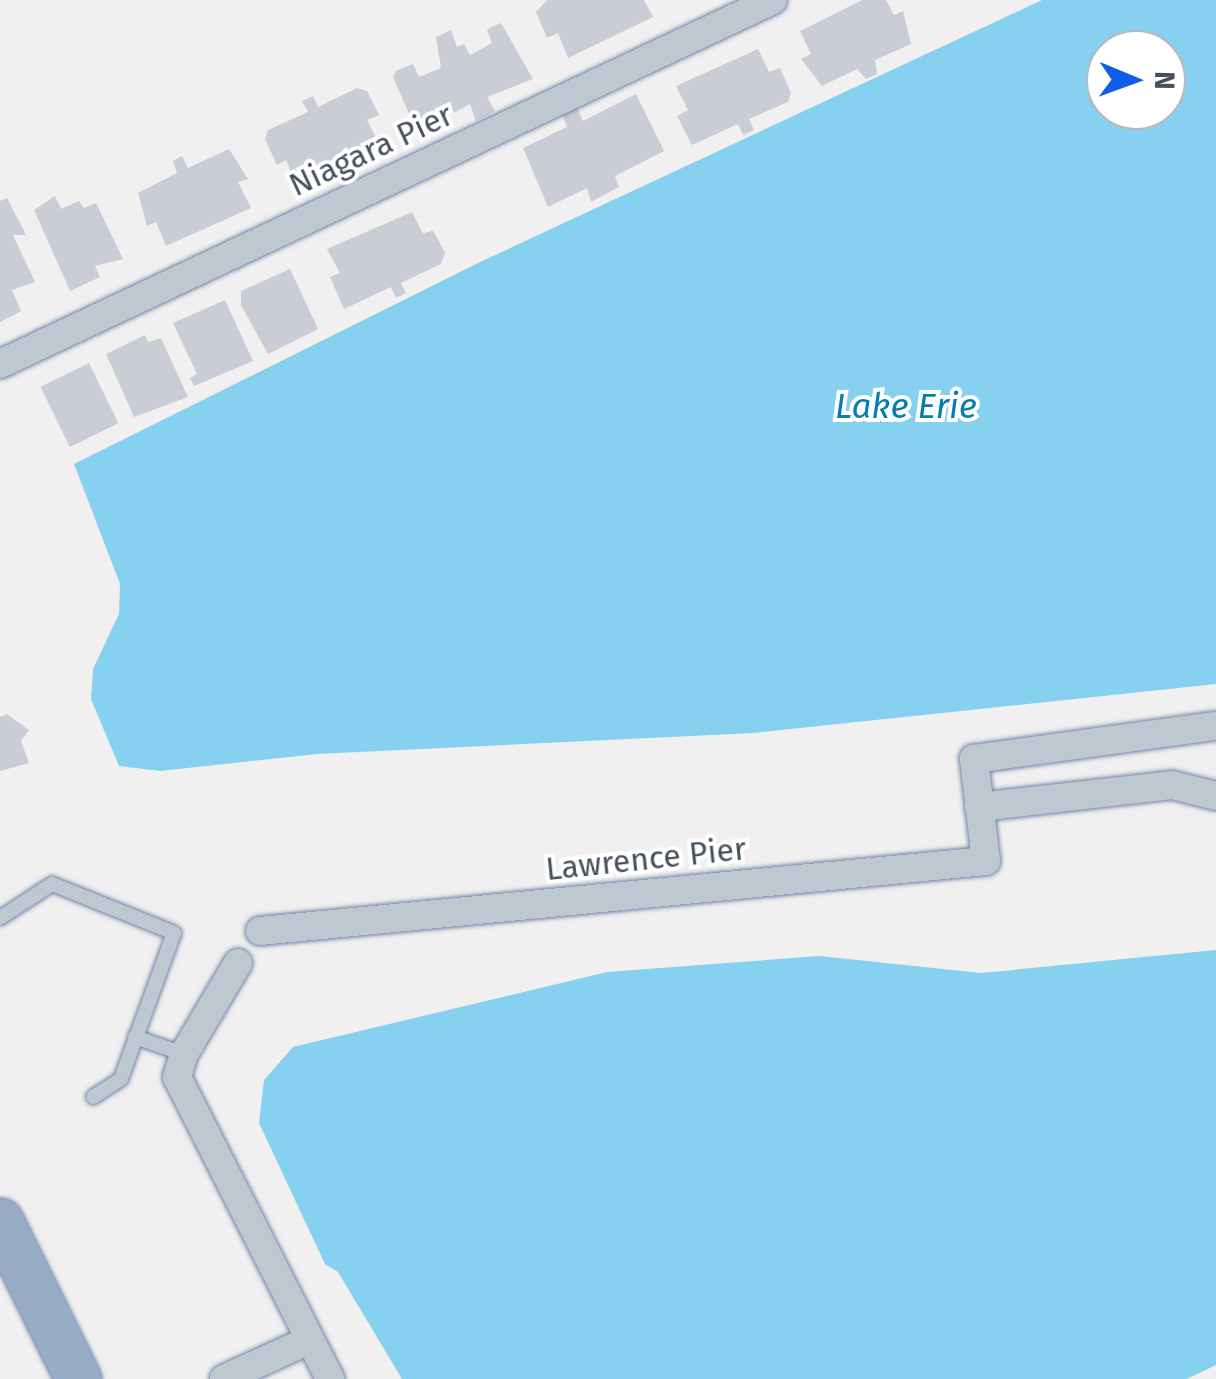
<!DOCTYPE html>
<html>
<head>
<meta charset="utf-8">
<style>
  body { margin:0 }
  #map { position:relative; width:1216px; height:1379px; overflow:hidden; background:#f1efef; font-family:"Fira Sans",sans-serif }
  div>[style] { position:absolute }
  [style*='--x'] { left:calc(var(--x)*1px); top:calc(var(--y)*1px); width:calc(var(--w)*1px); rotate:calc(var(--a)*1deg) }
  .water>* { inset:0; background:#86d1f0 }
  .building>* { inset:0; background:#cacdd5; transform-origin:0 0 }
  .roads { filter:drop-shadow(0 0 2px #6f87ac) drop-shadow(0 0 2px #6f87ac) }
  .service>* { height:14px; margin:-7px; padding:0 7px; transform-origin:7px; border-radius:7px; background:#bec8d1 }
  .minor>* { height:28px; margin:-14px; padding:0 14px; transform-origin:14px; border-radius:14px; background:#bec8d1 }
  .trunk>* { height:45px; margin:-22.5px; padding:0 22.5px; transform-origin:22.5px; border-radius:22.5px; background:#98acc8 }
  span { translate:-50% -50%; white-space:nowrap; text-align:center; line-height:1.15; -webkit-text-stroke:8px #fff; paint-order:stroke }
  .street-label { font-size:32px; color:#46505d }
  .water-label { font-size:35px; color:#057db1; font-style:italic }
  .north { position:absolute; left:1086px; top:30px; width:100px; height:100px; box-sizing:border-box; background:#fff; border:2px solid #b5b9be; border-radius:50%; rotate:91deg; font-size:28px; font-weight:700; line-height:40px; text-align:center; color:#46505d }
  .north::after { content:''; display:block; margin:auto; width:35px; height:45px; background:#105cea; clip-path:polygon(50% 0,100% 100%,50% 72%,0 100%) }
</style>
</head>
<body>
<div id="map">
  <div class="water">
    <div style="clip-path:polygon(evenodd,1042px 0,1216px 0,1216px 684px,753px 733px,317px 754px,160px 771px,119px 766px,91px 699px,93px 669px,119px 614px,120px 584px,74px 464px,476px 264px,1042px 0,1166px 50px,1166px 110px,1106px 110px,1106px 50px,1166px 50px)"></div>
    <div style="clip-path:polygon(1216px 950px,1216px 1365px,1187px 1379px,402px 1379px,338px 1272px,325px 1264px,259px 1123px,264px 1080px,293px 1047px,607px 972px,819px 956px,981px 973px)"></div>
  </div>
  <div class="building">
    <div style="clip-path:polygon(547px 0,644px 0,653px 17px,568px 58px,558px 33px,547px 38px,536px 12px)"></div>
    <div style="clip-path:polygon(862px 0,886px 0,894px 15px,903px 11px,911px 44px,875px 60px,877px 74px,866px 79px,857px 69px,822px 86px,801px 59px,811px 54px,800px 31px)"></div>
    <div style="clip-path:polygon(501px 23px,533px 79px,487px 97px,495px 111px,476px 121px,470px 104px,417px 132px,393px 77px,396px 71px,413px 64px,419px 77px,441px 68px,436px 37px,451px 30px,457px 47px,464px 44px,470px 55px,492px 43px,487px 29px)"></div>
    <div style="clip-path:polygon(758px 49px,769px 72px,780px 68px,791px 93px,788px 102px,749px 119px,754px 130px,743px 135px,738px 124px,692px 145px,677px 116px,688px 110px,676px 86px)"></div>
    <div style="clip-path:polygon(357px 88px,367px 91px,379px 115px,367px 120px,380px 145px,296px 184px,286px 160px,277px 165px,265px 139px,268px 130px,308px 112px,302px 101px,313px 96px,318px 107px)"></div>
    <div style="clip-path:polygon(636px 94px,664px 151px,615px 176px,619px 187px,591px 202px,587px 188px,548px 207px,523px 148px,567px 127px,561px 112px,576px 105px,583px 121px)"></div>
    <div style="clip-path:polygon(229px 149px,248px 179px,238px 182px,251px 208px,166px 246px,156px 222px,147px 226px,138px 193px,177px 173px,173px 161px,182px 156px,188px 168px)"></div>
    <div style="clip-path:polygon(55px 196px,61px 209px,79px 201px,84px 208px,96px 203px,123px 259px,95px 266px,100px 277px,70px 291px,34px 210px)"></div>
    <div style="clip-path:polygon(7px 198px,26px 235px,13px 235px,35px 282px,12px 290px,21px 311px,0 322px,0 201px)"></div>
    <div style="clip-path:polygon(412px 212px,423px 234px,433px 230px,445px 253px,441px 264px,401px 283px,406px 293px,396px 298px,391px 287px,344px 309px,330px 277px,340px 273px,327px 249px)"></div>
    <div style="clip-path:polygon(290px 269px,318px 329px,268px 354px,241px 305px,241px 291px)"></div>
    <div style="clip-path:polygon(225px 300px,253px 361px,194px 386px,190px 378px,197px 374px,173px 323px)"></div>
    <div style="clip-path:polygon(145px 335px,148px 342px,161px 338px,188px 397px,134px 417px,106px 354px)"></div>
    <div style="left:89px;top:363px;width:67px;height:54px;rotate:64deg"></div>
    <div style="clip-path:polygon(7px 714px,29px 730px,21px 741px,29px 763px,0 771px,0 717px)"></div>
  </div>
  <div class="roads">
    <div class="service">
      <div style="--x:0;--y:918;--w:62;--a:-33.2"></div>
      <div style="--x:52;--y:884;--w:131;--a:21.9"></div>
      <div style="--x:174;--y:933;--w:155;--a:110"></div>
      <div style="--x:121;--y:1079;--w:33;--a:147"></div>
      <div style="--x:135;--y:1037;--w:52;--a:19.1"></div>
    </div>
    <div class="minor">
      <div style="--x:0;--y:364;--w:854;--a:-25.22"></div>
      <div style="--x:979;--y:807;--w:194;--a:-6.5"></div>
      <div style="--x:1172;--y:785;--w:45;--a:14"></div>
      <div style="--x:260;--y:931;--w:729;--a:-5.51"></div>
      <div style="--x:986;--y:861;--w:103;--a:-96.7"></div>
      <div style="--x:974;--y:759;--w:244;--a:-7.8"></div>
      <div style="--x:238;--y:963;--w:106;--a:120.7"></div>
      <div style="--x:184;--y:1054;--w:24;--a:107"></div>
      <div style="--x:177;--y:1077;--w:339;--a:63.1"></div>
      <div style="--x:224;--y:1379;--w:91;--a:-24.6"></div>
    </div>
    <div class="trunk">
      <div style="--x:0;--y:1221;--w:176;--a:63.7"></div>
    </div>
  </div>
  <div class="street-label">
    <span style="left:371px;top:150px;rotate:-25deg">Niagara Pier</span>
    <span style="left:646px;top:859px;rotate:-6deg">Lawrence Pier</span>
  </div>
  <div class="water-label">
    <span style="left:906px;top:406px">Lake Erie</span>
  </div>
  <div class="north">N</div>
</div>
</body>
</html>
